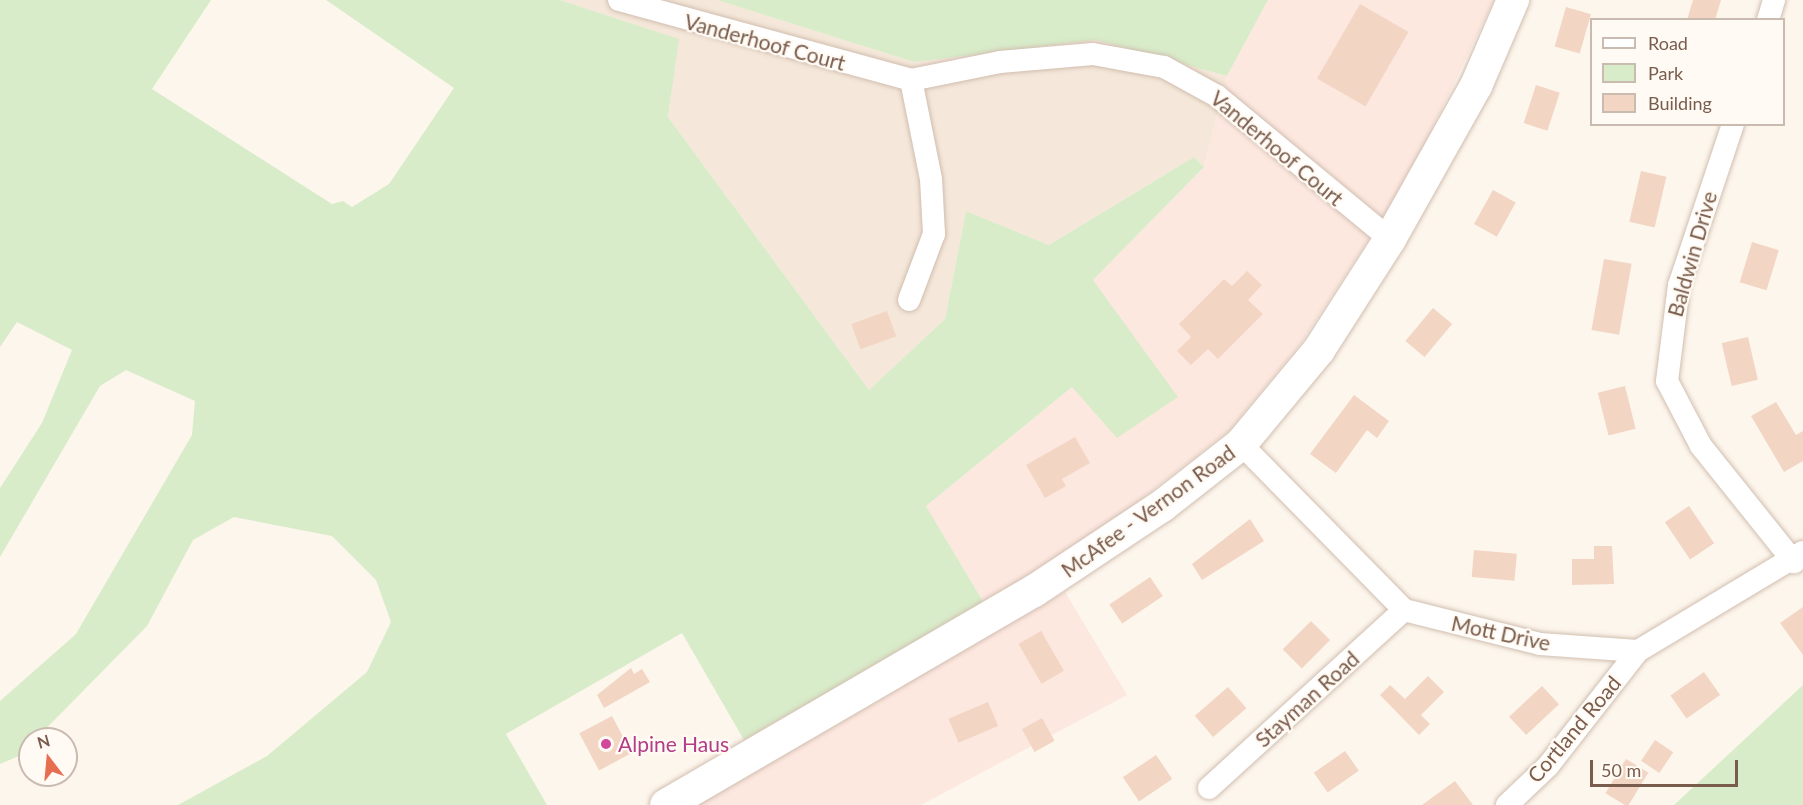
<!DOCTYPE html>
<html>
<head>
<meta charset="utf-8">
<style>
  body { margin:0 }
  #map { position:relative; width:1803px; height:805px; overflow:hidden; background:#fdf6ec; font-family:Lato,sans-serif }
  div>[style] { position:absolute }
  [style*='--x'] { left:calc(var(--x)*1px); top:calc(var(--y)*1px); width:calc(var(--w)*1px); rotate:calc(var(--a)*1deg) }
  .residential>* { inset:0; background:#f5e8da }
  .commercial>* { inset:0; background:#fde8e0 }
  .green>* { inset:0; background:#d8ecc9 }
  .building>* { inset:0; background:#f3d5c3; transform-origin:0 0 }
  .roads { filter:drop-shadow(0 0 2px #d1beb0) drop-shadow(0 0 2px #d1beb0) }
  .minor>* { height:22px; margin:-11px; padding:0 11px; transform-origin:11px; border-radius:11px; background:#fff }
  .secondary>* { height:32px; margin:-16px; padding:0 16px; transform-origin:16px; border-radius:16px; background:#fff }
  .dots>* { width:16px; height:16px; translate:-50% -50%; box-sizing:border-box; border:3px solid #fffaf3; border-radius:50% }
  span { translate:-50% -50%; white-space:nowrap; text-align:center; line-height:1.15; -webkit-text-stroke:4.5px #fffaf3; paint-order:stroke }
  .street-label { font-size:21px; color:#7a5c4d }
  .hotel-label { font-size:21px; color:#b23c85 }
  .left { translate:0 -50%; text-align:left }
  .legend { position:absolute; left:1590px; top:18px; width:195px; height:108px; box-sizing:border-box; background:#fffaf3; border:2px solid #cabbb1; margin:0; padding:8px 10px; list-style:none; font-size:18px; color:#7a5c4d }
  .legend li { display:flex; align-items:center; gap:12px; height:30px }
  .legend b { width:30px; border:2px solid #cabbb1 }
  .north { position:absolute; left:18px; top:727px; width:60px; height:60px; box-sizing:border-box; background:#fffaf3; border:2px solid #cabbb1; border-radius:50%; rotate:344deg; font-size:16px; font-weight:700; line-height:24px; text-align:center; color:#7a5c4d }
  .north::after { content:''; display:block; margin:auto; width:21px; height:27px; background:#e76f51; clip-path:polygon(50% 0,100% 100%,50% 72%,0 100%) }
  .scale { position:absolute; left:1590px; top:760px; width:148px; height:27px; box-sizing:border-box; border:3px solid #7a5c4d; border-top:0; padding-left:8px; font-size:18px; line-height:21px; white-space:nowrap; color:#7a5c4d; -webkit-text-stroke:4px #fffaf3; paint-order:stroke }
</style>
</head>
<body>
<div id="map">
  <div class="residential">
    <div style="clip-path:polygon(560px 0,717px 0,914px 62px,1096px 40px,1227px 76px,1204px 167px,1194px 157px,1049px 245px,966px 211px,945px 319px,869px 390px,668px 117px,678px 39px)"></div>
  </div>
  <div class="commercial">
    <div style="clip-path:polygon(1268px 0,1494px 0,1408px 179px,1301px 343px,1230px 430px,1121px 515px,984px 603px,926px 506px,1072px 387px,1093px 280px,1204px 167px,1227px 76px)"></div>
    <div style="clip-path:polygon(1065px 592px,1127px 695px,921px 805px,691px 805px)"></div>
  </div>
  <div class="green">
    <div style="clip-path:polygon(0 0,211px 0,152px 89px,332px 204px,343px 201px,352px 207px,389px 184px,454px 88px,326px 0,560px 0,679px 39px,668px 117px,869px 390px,945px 319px,966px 211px,1049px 245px,1194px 157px,1204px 167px,1093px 280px,1178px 397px,1117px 438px,1072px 387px,926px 506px,984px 603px,744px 740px,682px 633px,506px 734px,547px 805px,178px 805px,267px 756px,367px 672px,391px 622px,376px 580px,332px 536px,234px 517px,193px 540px,147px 626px,19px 756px,0 764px,0 701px,76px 634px,192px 435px,195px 401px,126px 370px,100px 386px,0 557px,0 488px,42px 423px,72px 350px,17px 322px,0 347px)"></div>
    <div style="clip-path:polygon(717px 0,1268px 0,1227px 76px,1096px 40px,914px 62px)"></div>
    <div style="clip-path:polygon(1803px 685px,1803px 805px,1674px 805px)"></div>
  </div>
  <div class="building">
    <div style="clip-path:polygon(1693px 0,1721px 0,1715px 20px,1687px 20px)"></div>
    <div style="left:1360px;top:4px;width:56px;height:86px;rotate:30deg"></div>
    <div style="left:1566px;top:7px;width:26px;height:41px;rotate:16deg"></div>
    <div style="left:1536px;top:85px;width:25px;height:40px;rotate:18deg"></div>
    <div style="left:1641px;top:171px;width:26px;height:52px;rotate:13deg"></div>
    <div style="left:1493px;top:190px;width:26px;height:39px;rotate:29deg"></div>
    <div style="left:1752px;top:242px;width:28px;height:42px;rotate:17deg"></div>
    <div style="left:1604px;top:259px;width:28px;height:72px;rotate:10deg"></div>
    <div style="clip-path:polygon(1247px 271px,1262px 285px,1248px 300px,1263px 314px,1218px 359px,1208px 349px,1191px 365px,1177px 351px,1191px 337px,1179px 324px,1224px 279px,1232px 286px)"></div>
    <div style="left:1433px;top:308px;width:25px;height:43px;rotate:40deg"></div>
    <div style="left:887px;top:311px;width:27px;height:38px;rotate:70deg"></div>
    <div style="left:1748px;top:337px;width:44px;height:27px;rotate:77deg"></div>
    <div style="left:1625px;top:386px;width:44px;height:28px;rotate:76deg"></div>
    <div style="clip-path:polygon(1354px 395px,1389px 421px,1377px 438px,1367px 430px,1336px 473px,1310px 454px)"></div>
    <div style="clip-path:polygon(1776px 402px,1796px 435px,1803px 431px,1803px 461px,1784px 472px,1751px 416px)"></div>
    <div style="clip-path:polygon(1075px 437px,1090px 463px,1062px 479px,1066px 486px,1045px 498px,1026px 465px)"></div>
    <div style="left:1689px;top:506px;width:45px;height:29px;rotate:56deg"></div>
    <div style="clip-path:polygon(1250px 519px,1264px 541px,1202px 580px,1192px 564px)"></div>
    <div style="clip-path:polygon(1594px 546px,1612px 546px,1614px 584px,1572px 585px,1572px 559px,1594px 559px)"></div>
    <div style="left:1474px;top:550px;width:43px;height:27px;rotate:5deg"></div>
    <div style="left:1150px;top:577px;width:23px;height:49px;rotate:56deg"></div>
    <div style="clip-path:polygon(1803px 607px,1803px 655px,1780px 623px)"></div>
    <div style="left:1311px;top:621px;width:27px;height:40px;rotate:45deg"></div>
    <div style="left:1041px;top:631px;width:46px;height:26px;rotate:60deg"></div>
    <div style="clip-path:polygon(631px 668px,634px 674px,642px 669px,650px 682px,604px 708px,597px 695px)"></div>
    <div style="left:1704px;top:672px;width:28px;height:41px;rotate:55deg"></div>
    <div style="clip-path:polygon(1428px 676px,1444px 692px,1421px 715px,1430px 724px,1419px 735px,1380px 695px,1390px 685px,1405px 699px)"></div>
    <div style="left:1542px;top:686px;width:25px;height:45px;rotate:47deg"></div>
    <div style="left:1228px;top:687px;width:28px;height:44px;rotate:49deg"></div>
    <div style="left:988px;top:702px;width:26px;height:43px;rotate:67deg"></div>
    <div style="left:612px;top:716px;width:42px;height:37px;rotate:62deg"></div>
    <div style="left:1042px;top:718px;width:26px;height:23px;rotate:61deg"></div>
    <div style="left:1655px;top:740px;width:22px;height:25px;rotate:34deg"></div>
    <div style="left:1345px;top:751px;width:24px;height:38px;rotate:55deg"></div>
    <div style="left:1156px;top:755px;width:29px;height:40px;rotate:56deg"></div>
    <div style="left:1626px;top:759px;width:26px;height:40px;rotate:31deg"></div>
    <div style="clip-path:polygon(1455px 781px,1473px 805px,1422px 805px)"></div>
  </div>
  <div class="roads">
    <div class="minor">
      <div style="--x:619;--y:0;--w:303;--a:15.3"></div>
      <div style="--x:911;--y:80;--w:91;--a:-11.4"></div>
      <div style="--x:1000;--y:62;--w:93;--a:-4.9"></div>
      <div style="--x:1093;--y:54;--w:72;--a:10.4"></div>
      <div style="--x:1164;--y:67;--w:60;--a:28.7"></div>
      <div style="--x:1217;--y:96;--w:224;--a:39.6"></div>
      <div style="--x:1768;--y:20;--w:21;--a:-73"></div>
      <div style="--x:1733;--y:124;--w:170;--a:108.5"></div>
      <div style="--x:1679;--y:285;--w:97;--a:97.1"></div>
      <div style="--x:1667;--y:381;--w:73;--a:62.4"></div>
      <div style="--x:1701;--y:446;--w:149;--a:51.3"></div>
      <div style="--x:909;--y:300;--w:71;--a:-69.3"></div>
      <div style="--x:934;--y:234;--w:55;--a:-93.1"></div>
      <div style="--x:931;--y:179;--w:101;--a:-101.4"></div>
      <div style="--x:1241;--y:444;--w:233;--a:45.5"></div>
      <div style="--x:1404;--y:610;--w:140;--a:14"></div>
      <div style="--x:1540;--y:644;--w:98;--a:4.1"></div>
      <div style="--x:1638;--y:651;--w:192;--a:-31"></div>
      <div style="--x:1209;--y:788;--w:264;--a:-42.4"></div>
      <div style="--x:1507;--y:805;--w:57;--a:-43.6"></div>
      <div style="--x:1548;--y:766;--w:146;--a:-52"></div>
    </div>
    <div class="secondary">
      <div style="--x:666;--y:805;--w:426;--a:-30.2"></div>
      <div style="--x:1034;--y:591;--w:154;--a:-33.6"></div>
      <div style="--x:1162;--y:506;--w:100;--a:-38.1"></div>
      <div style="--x:1241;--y:444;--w:122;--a:-50.3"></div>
      <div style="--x:1319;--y:350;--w:132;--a:-57.4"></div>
      <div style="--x:1390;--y:239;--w:176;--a:-60.7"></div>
      <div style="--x:1476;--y:86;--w:94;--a:-66.7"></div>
    </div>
  </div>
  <div class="dots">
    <div style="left:606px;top:744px;background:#d1479c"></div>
  </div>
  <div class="street-label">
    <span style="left:765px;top:42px;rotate:15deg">Vanderhoof Court</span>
    <span style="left:1277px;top:148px;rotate:40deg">Vanderhoof Court</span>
    <span style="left:1692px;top:254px;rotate:-74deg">Baldwin Drive</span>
    <span style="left:1148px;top:511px;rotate:-36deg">McAfee - Vernon Road</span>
    <span style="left:1501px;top:633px;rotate:12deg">Mott Drive</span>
    <span style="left:1307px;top:699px;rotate:-42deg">Stayman Road</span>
    <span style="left:1574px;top:729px;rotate:-50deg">Cortland Road</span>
  </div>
  <div class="hotel-label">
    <span class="left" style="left:618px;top:744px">Alpine Haus</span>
  </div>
  <ul class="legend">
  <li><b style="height:8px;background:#fff"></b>Road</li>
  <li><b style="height:16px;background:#d8ecc9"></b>Park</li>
  <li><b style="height:16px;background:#f3d5c3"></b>Building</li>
  </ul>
  <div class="north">N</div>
  <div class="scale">50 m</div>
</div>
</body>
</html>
